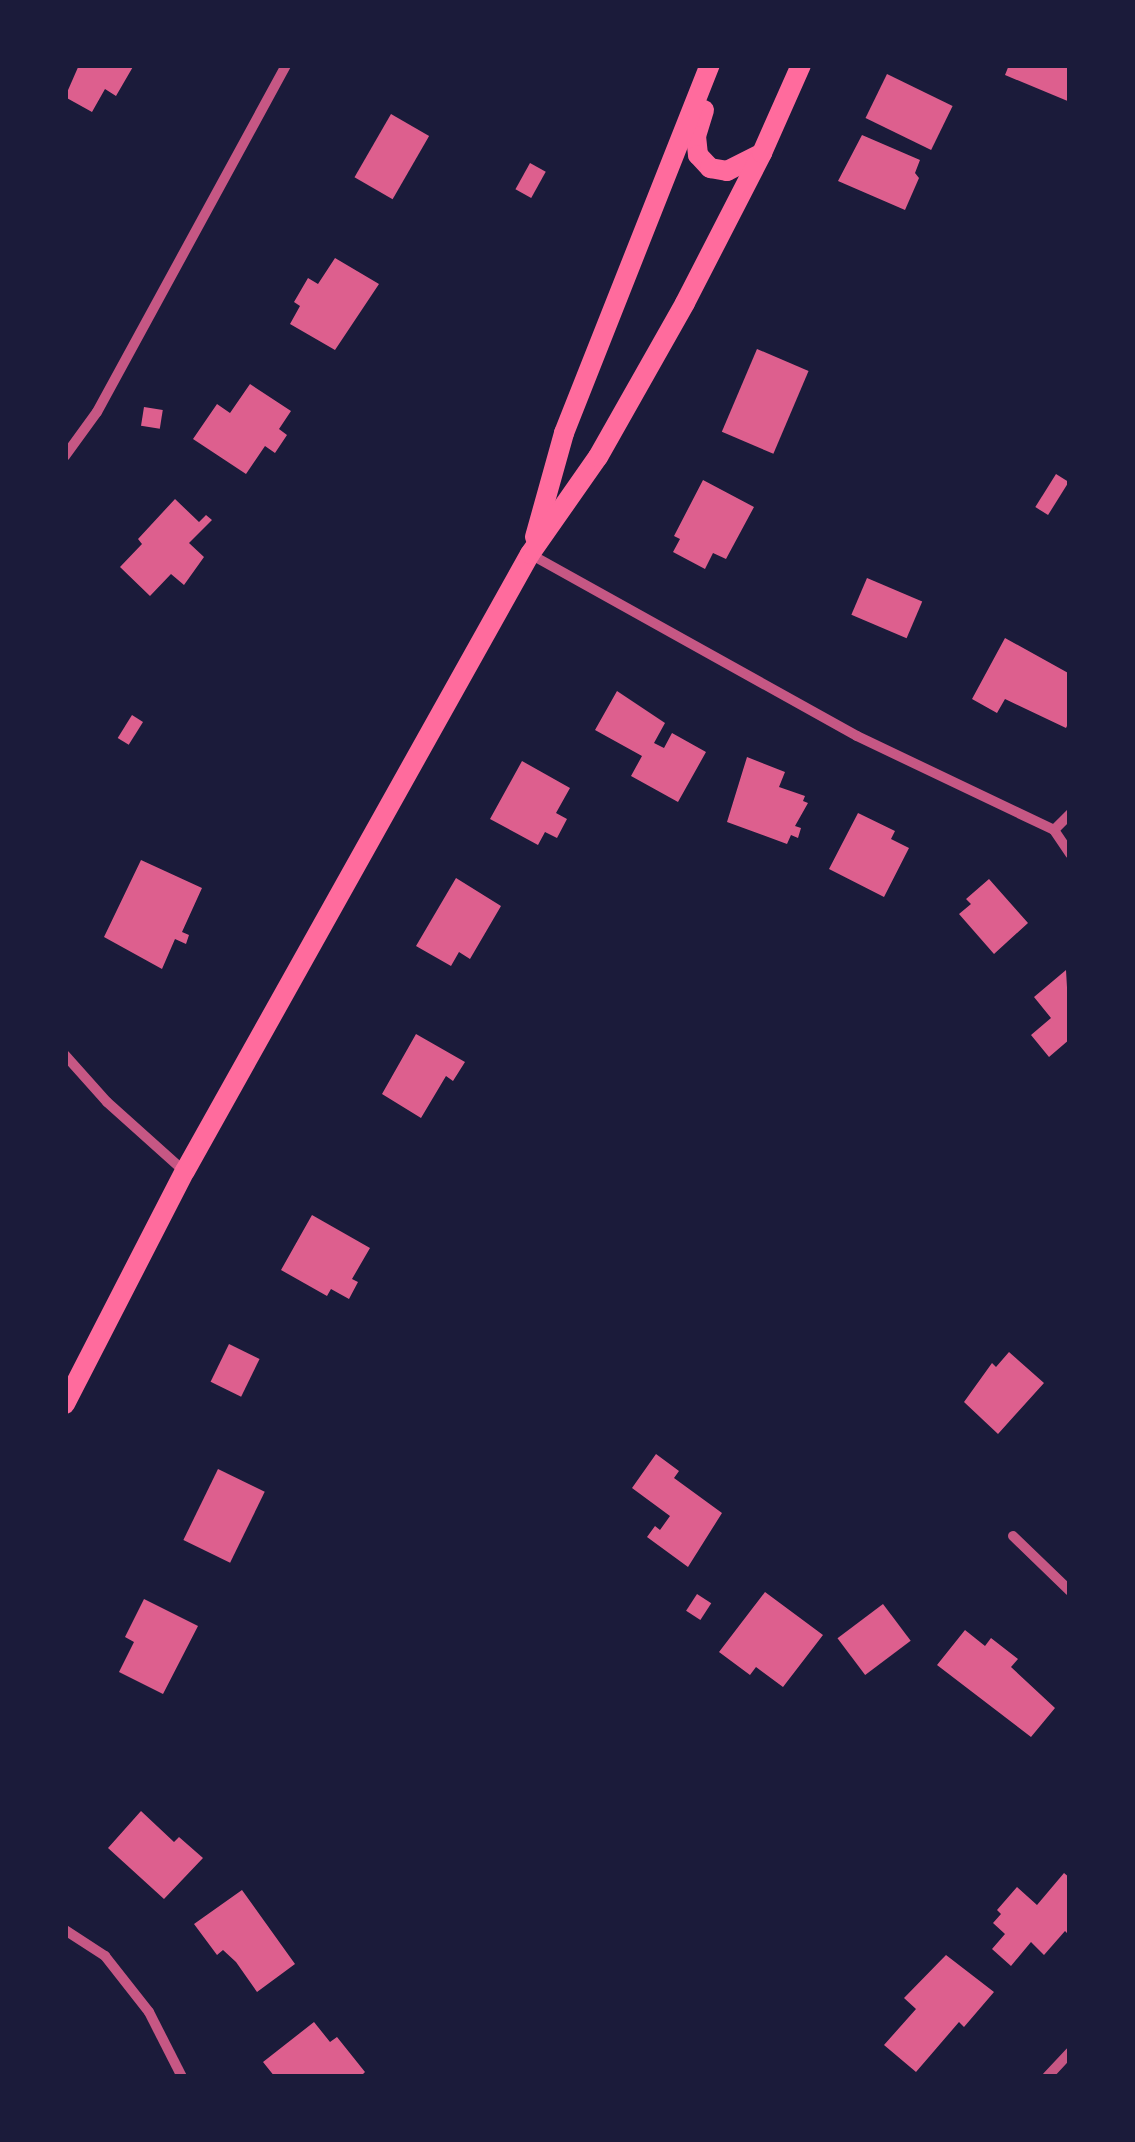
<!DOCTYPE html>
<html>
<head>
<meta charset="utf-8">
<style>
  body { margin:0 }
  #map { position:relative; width:1135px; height:2142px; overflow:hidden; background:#1b1b3a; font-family:"DM Sans",sans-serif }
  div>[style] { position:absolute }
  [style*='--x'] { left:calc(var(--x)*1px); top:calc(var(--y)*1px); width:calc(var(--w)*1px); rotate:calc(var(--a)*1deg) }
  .building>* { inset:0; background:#dd5f8e; transform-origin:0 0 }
  .minor>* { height:10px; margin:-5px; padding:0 5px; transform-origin:5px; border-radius:5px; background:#c65784 }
  .secondary>* { height:20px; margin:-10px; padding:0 10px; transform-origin:10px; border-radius:10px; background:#ff6b9d }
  span { translate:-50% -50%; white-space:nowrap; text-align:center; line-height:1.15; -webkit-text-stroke:8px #1b1b3a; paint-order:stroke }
  .frame { position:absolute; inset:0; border:68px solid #1b1b3a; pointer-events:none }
</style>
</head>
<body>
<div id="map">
  <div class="building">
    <div style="clip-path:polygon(79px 65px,134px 65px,116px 96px,105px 89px,92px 112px,65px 97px)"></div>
    <div style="clip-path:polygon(1009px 65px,1070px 65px,1070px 102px,1005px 75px)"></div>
    <div style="left:887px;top:74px;width:73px;height:49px;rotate:26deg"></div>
    <div style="left:391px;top:114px;width:44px;height:73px;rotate:30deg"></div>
    <div style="clip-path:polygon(862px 135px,920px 160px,915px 173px,919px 178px,905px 210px,838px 181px)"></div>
    <div style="left:530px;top:163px;width:18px;height:30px;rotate:29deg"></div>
    <div style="clip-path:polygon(335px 258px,379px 284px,335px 350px,290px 324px,300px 306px,294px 302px,308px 278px,318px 284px)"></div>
    <div style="left:757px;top:349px;width:56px;height:90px;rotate:23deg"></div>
    <div style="clip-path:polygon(250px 384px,291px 411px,279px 429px,287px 435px,275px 453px,265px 446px,246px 474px,193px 439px,217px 404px,230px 413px)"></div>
    <div style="left:144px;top:407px;width:19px;height:19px;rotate:9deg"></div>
    <div style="left:1056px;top:474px;width:15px;height:39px;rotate:32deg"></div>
    <div style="clip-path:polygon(703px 480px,754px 507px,726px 559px,713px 553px,705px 569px,673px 552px,680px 539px,674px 536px)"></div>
    <div style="clip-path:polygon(175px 499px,199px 522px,206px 515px,212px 520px,189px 543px,204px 557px,184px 585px,171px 574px,150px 596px,120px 567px,142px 544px,138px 539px)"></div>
    <div style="left:867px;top:578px;width:60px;height:40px;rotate:23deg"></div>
    <div style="clip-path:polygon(1005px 638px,1070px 674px,1070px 720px,1066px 728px,1005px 699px,997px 713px,972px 699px)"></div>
    <div style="clip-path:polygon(617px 691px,665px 723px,654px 743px,664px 748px,672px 733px,706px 752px,678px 802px,631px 776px,642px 756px,595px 730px)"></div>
    <div style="left:132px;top:715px;width:13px;height:27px;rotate:32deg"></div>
    <div style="clip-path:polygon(747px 757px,785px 772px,779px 787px,805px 796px,803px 801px,808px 803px,795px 826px,801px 828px,798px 838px,791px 835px,787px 844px,727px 822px)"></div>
    <div style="clip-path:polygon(522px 761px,570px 788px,556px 813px,567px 819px,557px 838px,545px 832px,538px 845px,490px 819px)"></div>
    <div style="clip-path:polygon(858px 813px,895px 831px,891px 839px,909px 848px,884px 897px,829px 869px)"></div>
    <div style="clip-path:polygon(141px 860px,202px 888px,182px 932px,189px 935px,186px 944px,175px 939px,162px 969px,104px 937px)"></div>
    <div style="clip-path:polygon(456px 878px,501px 906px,470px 959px,459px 952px,451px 966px,416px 946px)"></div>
    <div style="clip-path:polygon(989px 879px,1028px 923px,994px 954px,959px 914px,971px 904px,966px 899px)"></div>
    <div style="clip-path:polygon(1066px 970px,1070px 1039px,1049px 1057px,1031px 1035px,1051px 1018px,1034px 997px)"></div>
    <div style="clip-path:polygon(416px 1034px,465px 1062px,453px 1081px,446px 1076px,421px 1118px,382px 1094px)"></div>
    <div style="clip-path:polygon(312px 1215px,370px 1248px,352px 1279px,358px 1282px,349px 1299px,331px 1289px,327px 1296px,281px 1270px)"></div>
    <div style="left:229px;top:1344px;width:34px;height:42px;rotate:26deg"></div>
    <div style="clip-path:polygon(1009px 1352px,1044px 1383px,998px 1434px,964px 1402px,992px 1363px,996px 1367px)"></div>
    <div style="clip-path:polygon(656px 1454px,679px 1471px,674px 1478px,722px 1513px,688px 1567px,647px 1537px,655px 1526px,660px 1530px,670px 1516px,632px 1488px)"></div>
    <div style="left:218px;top:1469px;width:52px;height:79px;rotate:26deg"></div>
    <div style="clip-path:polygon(765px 1592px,823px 1635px,783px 1687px,756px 1667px,750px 1675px,719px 1652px)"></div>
    <div style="left:697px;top:1594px;width:17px;height:20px;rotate:33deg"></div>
    <div style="clip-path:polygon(144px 1599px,198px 1626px,163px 1694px,119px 1672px,134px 1642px,125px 1637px)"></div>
    <div style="left:883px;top:1604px;width:46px;height:57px;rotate:53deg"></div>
    <div style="clip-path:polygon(965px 1630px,985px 1646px,991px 1638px,1018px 1659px,1011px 1667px,1055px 1708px,1031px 1737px,937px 1665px)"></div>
    <div style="clip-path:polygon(141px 1811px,174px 1842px,179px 1837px,203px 1858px,164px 1899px,108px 1848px)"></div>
    <div style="clip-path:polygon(1064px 1873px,1070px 1878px,1070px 1936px,1065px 1931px,1044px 1955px,1031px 1942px,1011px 1966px,992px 1949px,1005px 1934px,993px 1923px,1001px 1914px,997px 1910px,1017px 1887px,1037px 1905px)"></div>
    <div style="clip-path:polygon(242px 1890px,295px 1964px,257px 1992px,236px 1962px,223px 1950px,217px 1955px,194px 1924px)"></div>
    <div style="clip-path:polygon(946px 1955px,994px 1992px,964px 2027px,959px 2022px,916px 2072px,884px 2045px,916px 2009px,904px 1998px)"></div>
    <div style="clip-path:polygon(314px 2022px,330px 2042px,337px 2037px,365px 2072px,360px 2077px,275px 2077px,263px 2062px)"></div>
  </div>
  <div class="minor">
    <div style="--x:65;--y:456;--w:54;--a:-54"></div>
    <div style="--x:97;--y:412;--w:395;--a:-61.4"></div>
    <div style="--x:530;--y:554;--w:374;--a:29.1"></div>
    <div style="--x:857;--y:736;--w:218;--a:25.5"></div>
    <div style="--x:1054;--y:830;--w:29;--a:56"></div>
    <div style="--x:1054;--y:830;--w:23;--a:-45"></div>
    <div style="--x:65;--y:1055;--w:63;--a:48.2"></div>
    <div style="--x:107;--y:1102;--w:103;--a:41.9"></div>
    <div style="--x:1013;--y:1536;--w:79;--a:44"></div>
    <div style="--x:65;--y:1930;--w:48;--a:33"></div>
    <div style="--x:105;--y:1956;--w:71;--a:51.8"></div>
    <div style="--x:149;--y:2012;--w:73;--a:63.1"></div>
    <div style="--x:1047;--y:2077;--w:34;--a:-47"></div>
  </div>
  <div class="secondary">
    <div style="--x:704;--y:110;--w:27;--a:107"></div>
    <div style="--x:696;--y:136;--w:19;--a:84"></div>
    <div style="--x:698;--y:155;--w:18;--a:47"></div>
    <div style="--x:710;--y:168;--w:17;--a:10"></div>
    <div style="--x:727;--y:171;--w:39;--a:-27"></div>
    <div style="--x:535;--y:537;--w:108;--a:-74.4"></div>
    <div style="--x:564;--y:433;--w:396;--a:-68.4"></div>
    <div style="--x:65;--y:1404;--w:262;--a:-62.8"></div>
    <div style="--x:185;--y:1171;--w:707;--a:-60.79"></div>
    <div style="--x:530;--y:554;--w:118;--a:-55"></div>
    <div style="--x:598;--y:457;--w:177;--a:-60.5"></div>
    <div style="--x:685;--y:303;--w:169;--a:-62.8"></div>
    <div style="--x:762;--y:153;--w:96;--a:-66.1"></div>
  </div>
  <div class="frame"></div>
</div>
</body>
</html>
